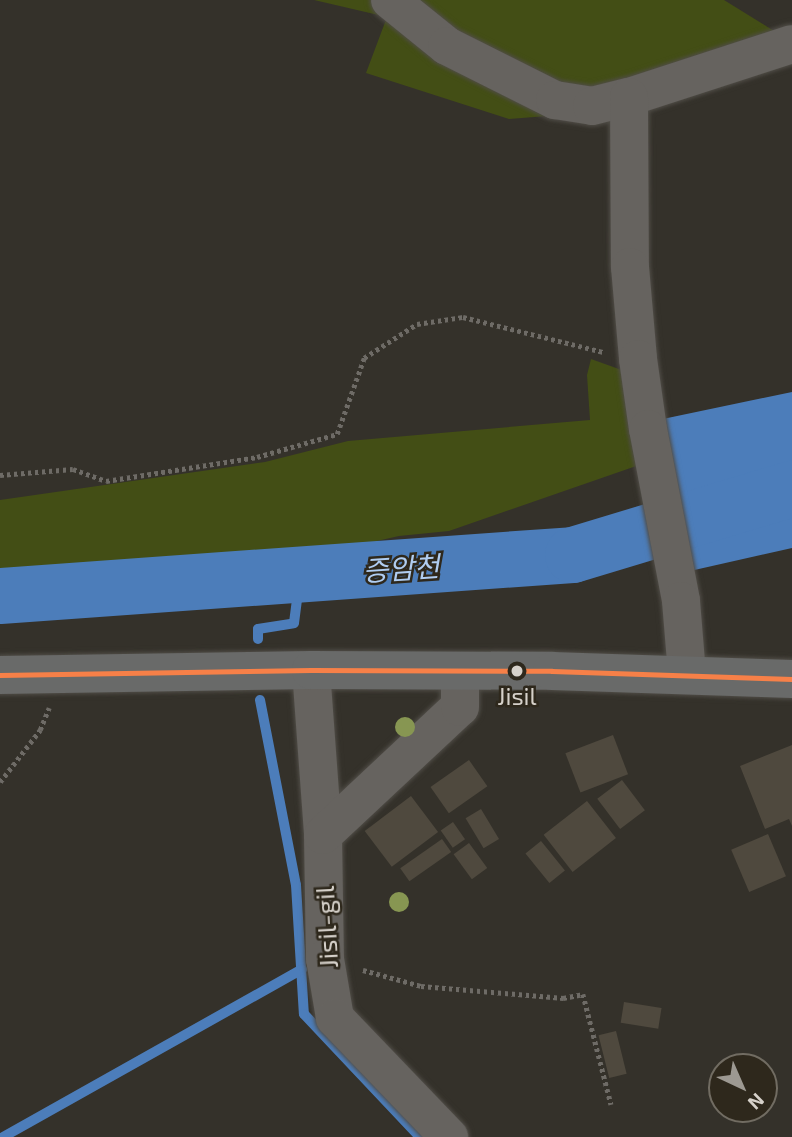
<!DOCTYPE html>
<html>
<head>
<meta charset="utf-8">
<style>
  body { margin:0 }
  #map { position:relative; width:792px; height:1137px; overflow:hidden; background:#34312a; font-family:"Exo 2","Noto Sans KR",sans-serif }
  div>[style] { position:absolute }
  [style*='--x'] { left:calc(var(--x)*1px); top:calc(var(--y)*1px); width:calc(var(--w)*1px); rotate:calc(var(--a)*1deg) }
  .green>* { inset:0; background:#434e15 }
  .water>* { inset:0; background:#4c7dba }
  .stream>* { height:10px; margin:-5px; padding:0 5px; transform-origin:5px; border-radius:5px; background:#4c7dba }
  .river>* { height:56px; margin:-28px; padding:0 28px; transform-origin:28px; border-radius:28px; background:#4c7dba }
  .building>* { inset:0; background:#4f493e; transform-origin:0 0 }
  .path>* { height:4.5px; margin-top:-2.25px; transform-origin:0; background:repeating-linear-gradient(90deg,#6e6b66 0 3.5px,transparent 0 7px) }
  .roads { filter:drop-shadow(0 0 2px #504d47) drop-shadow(0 0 2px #504d47) }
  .minor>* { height:38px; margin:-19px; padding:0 19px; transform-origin:19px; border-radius:19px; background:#66635f }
  .major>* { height:38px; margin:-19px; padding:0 19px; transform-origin:19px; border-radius:19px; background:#696a69 }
  .bus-1>* { height:5px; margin:-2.5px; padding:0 2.5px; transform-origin:2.5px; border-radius:2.5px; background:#f78048 }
  .trees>* { width:20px; height:20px; margin:-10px; border-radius:50%; background:#879652 }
  .dots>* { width:19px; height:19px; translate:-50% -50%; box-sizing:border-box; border:4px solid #2e281c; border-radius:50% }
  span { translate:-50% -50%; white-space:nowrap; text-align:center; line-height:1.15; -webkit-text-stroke:5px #2e281c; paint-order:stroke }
  .bus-label { font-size:24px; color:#d6d1ca }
  .street-label { font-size:26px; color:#d6d1ca }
  .water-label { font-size:28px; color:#b0cdf1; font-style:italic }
  .north { position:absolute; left:708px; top:1053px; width:70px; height:70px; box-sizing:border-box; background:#2e281c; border:2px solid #716c62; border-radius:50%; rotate:136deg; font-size:19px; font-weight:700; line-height:28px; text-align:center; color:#d6d1ca }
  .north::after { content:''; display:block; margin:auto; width:24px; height:32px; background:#9d9992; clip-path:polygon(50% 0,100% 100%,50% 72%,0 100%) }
</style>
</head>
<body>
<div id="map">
  <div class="green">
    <div style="clip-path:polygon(314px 0,373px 0,560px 115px,509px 119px,366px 73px,387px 17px)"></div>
    <div style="clip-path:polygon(400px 0,724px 0,779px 34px,620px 89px,561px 90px)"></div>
    <div style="clip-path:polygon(591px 359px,630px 373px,642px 464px,449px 531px,399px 536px,279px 563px,0 574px,0 500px,265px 462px,348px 441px,590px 420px,587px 375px)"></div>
  </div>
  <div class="water">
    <div style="clip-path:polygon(792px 392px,792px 548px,690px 571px,658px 420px)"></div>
  </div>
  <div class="stream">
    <div style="--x:258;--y:639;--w:10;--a:-90"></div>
    <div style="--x:258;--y:629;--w:36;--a:-9"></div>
    <div style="--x:294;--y:623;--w:47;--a:-82.7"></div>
    <div style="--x:260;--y:700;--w:188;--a:79"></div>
    <div style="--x:296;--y:885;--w:129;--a:86.5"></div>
    <div style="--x:304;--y:1014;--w:169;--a:46.7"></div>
    <div style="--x:3;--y:1137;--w:343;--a:-29.3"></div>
  </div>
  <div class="river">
    <div style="--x:0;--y:596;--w:574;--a:-4.09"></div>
    <div style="--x:573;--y:555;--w:229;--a:-16.8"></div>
  </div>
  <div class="building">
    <div style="left:613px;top:735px;width:42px;height:51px;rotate:69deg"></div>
    <div style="clip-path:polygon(792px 745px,792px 826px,789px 819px,765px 829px,740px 766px)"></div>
    <div style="left:469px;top:760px;width:32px;height:47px;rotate:55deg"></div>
    <div style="left:622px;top:780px;width:38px;height:31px;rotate:53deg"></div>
    <div style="left:411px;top:796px;width:45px;height:58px;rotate:53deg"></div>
    <div style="left:587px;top:801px;width:47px;height:55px;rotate:52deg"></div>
    <div style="left:481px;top:809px;width:35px;height:18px;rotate:59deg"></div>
    <div style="left:453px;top:822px;width:21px;height:15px;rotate:55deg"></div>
    <div style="left:768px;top:834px;width:46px;height:40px;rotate:67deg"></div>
    <div style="left:442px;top:839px;width:16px;height:51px;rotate:55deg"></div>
    <div style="left:541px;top:841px;width:38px;height:20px;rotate:51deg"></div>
    <div style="left:469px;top:843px;width:31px;height:19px;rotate:54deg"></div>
    <div style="left:624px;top:1002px;width:38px;height:21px;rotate:9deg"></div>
    <div style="left:616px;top:1031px;width:44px;height:18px;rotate:76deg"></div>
  </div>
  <div class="path">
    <div style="--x:0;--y:475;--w:73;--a:-4.7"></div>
    <div style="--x:73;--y:469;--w:35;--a:20"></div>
    <div style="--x:106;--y:481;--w:153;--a:-9"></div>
    <div style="--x:257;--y:457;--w:83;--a:-16"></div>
    <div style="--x:337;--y:434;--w:81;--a:-70.4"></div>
    <div style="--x:364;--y:358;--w:63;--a:-32.7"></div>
    <div style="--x:417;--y:324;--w:47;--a:-8.7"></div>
    <div style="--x:463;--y:317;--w:144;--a:14"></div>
    <div style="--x:0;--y:782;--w:66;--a:-52.4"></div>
    <div style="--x:40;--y:730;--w:24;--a:-68"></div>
    <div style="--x:363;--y:970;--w:60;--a:15.4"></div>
    <div style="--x:421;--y:986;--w:143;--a:4.8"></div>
    <div style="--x:563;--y:998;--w:20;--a:-11"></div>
    <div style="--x:583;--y:994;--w:114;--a:75.7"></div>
  </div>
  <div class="roads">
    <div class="minor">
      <div style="--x:390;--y:0;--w:73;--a:38.9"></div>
      <div style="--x:447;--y:46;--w:121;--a:26.6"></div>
      <div style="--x:555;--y:100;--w:37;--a:9"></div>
      <div style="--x:592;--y:106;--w:38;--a:-14"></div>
      <div style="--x:629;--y:97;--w:171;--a:-18"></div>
      <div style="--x:629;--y:97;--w:170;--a:89.7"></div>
      <div style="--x:630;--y:267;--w:92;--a:85"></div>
      <div style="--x:638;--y:359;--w:71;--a:81.9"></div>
      <div style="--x:648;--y:429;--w:175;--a:79.1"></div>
      <div style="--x:681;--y:601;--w:73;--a:85.3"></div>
      <div style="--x:311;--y:670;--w:165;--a:85.8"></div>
      <div style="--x:323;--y:835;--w:124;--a:89.1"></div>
      <div style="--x:325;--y:959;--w:60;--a:80.4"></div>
      <div style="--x:335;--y:1018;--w:165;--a:46.2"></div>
      <div style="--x:323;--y:835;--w:187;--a:-43.1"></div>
      <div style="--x:460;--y:707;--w:36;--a:-90"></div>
    </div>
    <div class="major">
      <div style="--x:0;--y:675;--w:311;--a:-0.9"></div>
      <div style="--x:311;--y:670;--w:241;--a:0.2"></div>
      <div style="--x:552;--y:671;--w:240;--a:1.9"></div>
    </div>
  </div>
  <div class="bus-1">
    <div style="--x:0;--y:675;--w:311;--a:-0.9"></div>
    <div style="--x:311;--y:670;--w:241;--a:0.2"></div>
    <div style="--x:552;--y:671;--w:240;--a:1.9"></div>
  </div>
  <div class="trees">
    <div style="left:405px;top:727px"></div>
    <div style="left:399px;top:902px"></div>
  </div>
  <div class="dots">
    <div style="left:517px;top:671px;background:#d6d1ca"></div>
  </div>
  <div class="bus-label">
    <span style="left:517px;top:696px">Jisil</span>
  </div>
  <div class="street-label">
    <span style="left:326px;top:927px;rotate:-93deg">Jisil-gil</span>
  </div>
  <div class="water-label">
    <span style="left:401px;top:568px;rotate:-4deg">증암천</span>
  </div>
  <div class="north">N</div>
</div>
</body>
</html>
